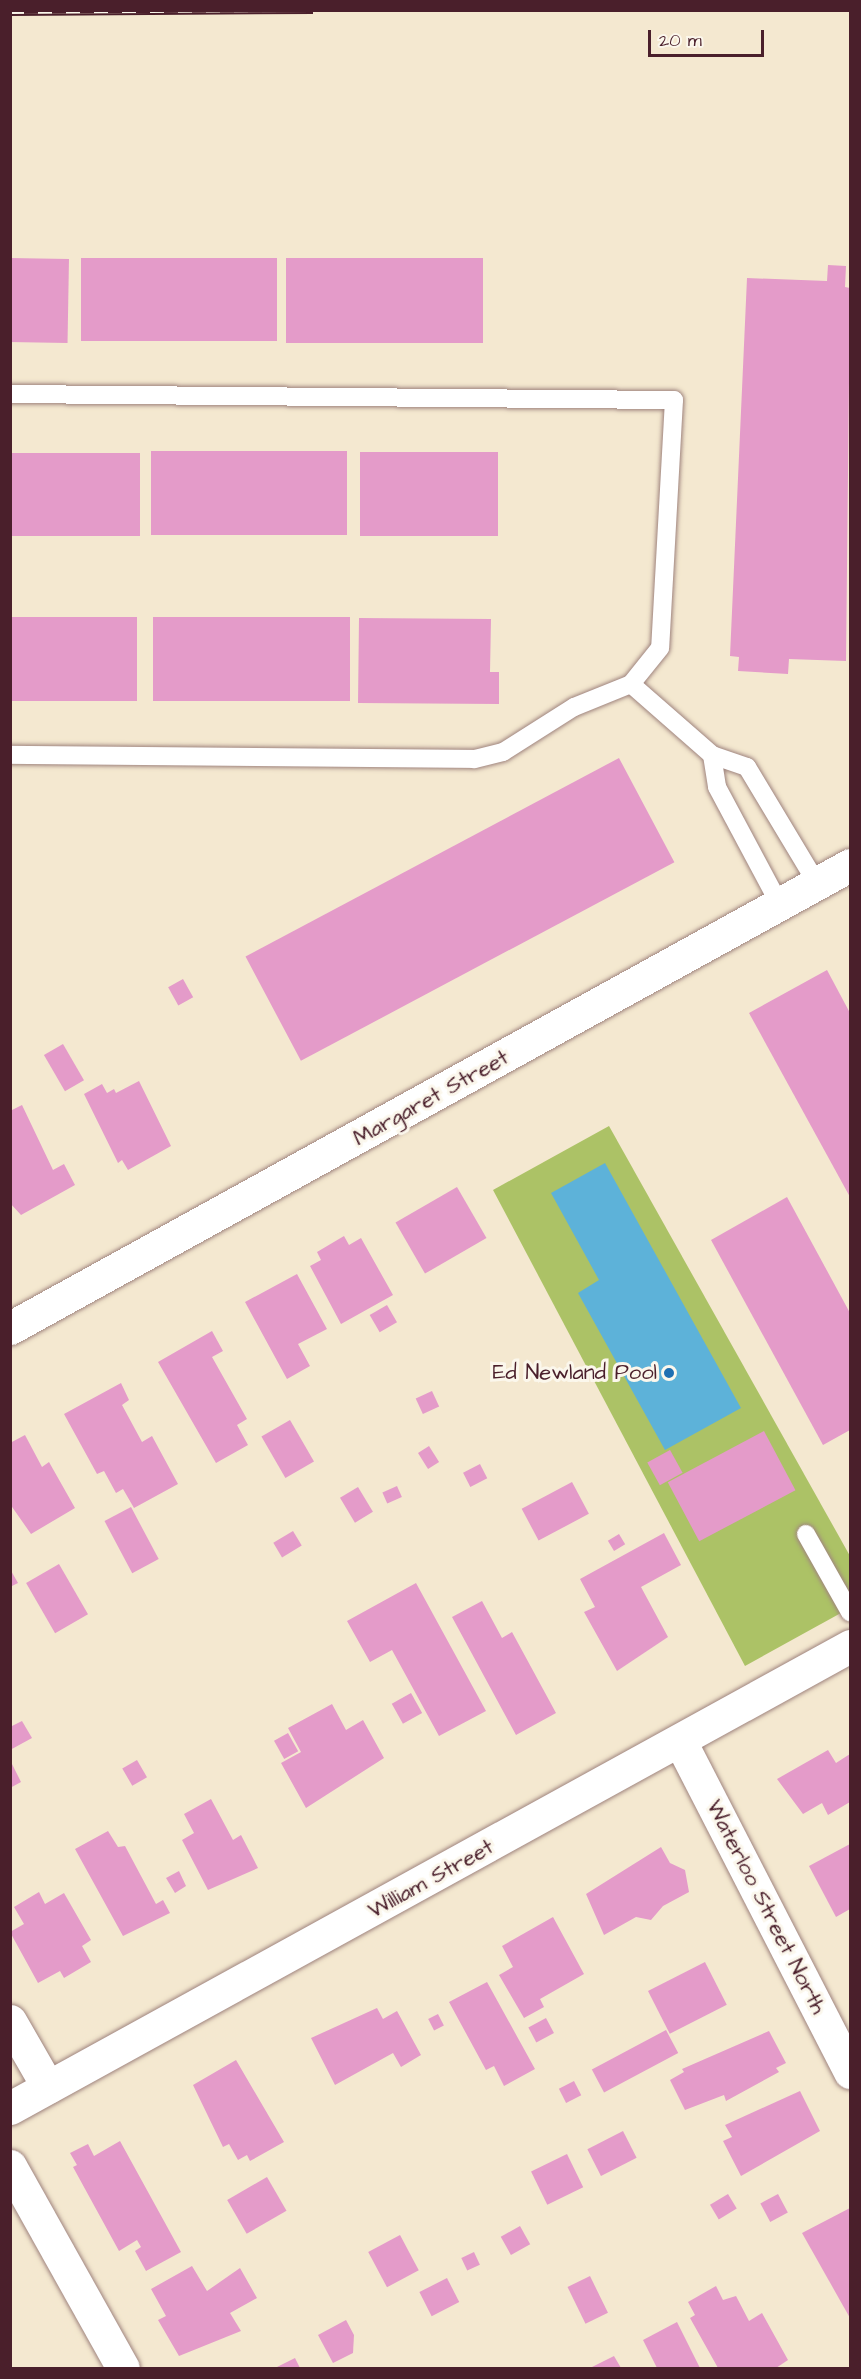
<!DOCTYPE html>
<html>
<head>
<meta charset="utf-8">
<style>
  body { margin:0 }
  #map { position:relative; width:861px; height:2379px; overflow:hidden; background:#f4e8d0; font-family:"Architects Daughter",sans-serif }
  div>[style] { position:absolute }
  [style*='--x'] { left:calc(var(--x)*1px); top:calc(var(--y)*1px); width:calc(var(--w)*1px); rotate:calc(var(--a)*1deg) }
  .green>* { inset:0; background:#acc266 }
  .water>* { inset:0; background:#5db2d9 }
  .building>* { inset:0; background:#e49bc9; transform-origin:0 0 }
  .roads { filter:drop-shadow(0 0 2px #9f847e) drop-shadow(0 0 2px #9f847e) }
  .lane>* { height:18px; margin:-9px; padding:0 9px; transform-origin:9px; border-radius:9px; background:#fff }
  .street>* { height:33px; margin:-16.5px; padding:0 16.5px; transform-origin:16.5px; border-radius:16.5px; background:#fff }
  .rail>* { height:7px; margin-top:-3.5px; transform-origin:0; background:repeating-linear-gradient(90deg,#fbf7ec 0 14px,#4a1f2b 0 28px); box-sizing:border-box; border-block:2px solid #4a1f2b }
  .dots>* { width:16px; height:16px; translate:-50% -50%; box-sizing:border-box; border:3px solid #fbf7ec; border-radius:50% }
  span { translate:-50% -50%; white-space:nowrap; text-align:center; line-height:1.15; -webkit-text-stroke:6px #fbf7ec; paint-order:stroke }
  .street-label { font-size:22px; color:#4a1f2b }
  .poi-label { font-size:22px; color:#4a1f2b }
  .right { translate:-100% -50%; text-align:right }
  .frame { position:absolute; inset:0; border:12px solid #4a1f2b; pointer-events:none }
  .scale { position:absolute; left:648px; top:30px; width:116px; height:27px; box-sizing:border-box; border:3px solid #4a1f2b; border-top:0; padding-left:8px; font-size:18px; line-height:21px; white-space:nowrap; color:#4a1f2b; -webkit-text-stroke:4px #fbf7ec; paint-order:stroke }
</style>
</head>
<body>
<div id="map">
  <div class="green">
    <div style="clip-path:polygon(609px 1126px,850px 1556px,850px 1608px,745px 1666px,493px 1190px)"></div>
  </div>
  <div class="water">
    <div style="clip-path:polygon(605px 1163px,741px 1408px,665px 1450px,578px 1293px,599px 1280px,551px 1193px)"></div>
  </div>
  <div class="building">
    <div style="left:10px;top:258px;width:59px;height:84px;rotate:1deg"></div>
    <div style="left:81px;top:258px;width:196px;height:83px"></div>
    <div style="left:286px;top:258px;width:197px;height:85px"></div>
    <div style="clip-path:polygon(828px 265px,846px 266px,845px 287px,850px 288px,846px 661px,789px 659px,788px 674px,738px 671px,739px 657px,730px 656px,747px 278px,827px 281px)"></div>
    <div style="left:151px;top:451px;width:196px;height:84px"></div>
    <div style="left:360px;top:452px;width:138px;height:84px"></div>
    <div style="left:10px;top:453px;width:130px;height:83px"></div>
    <div style="left:10px;top:617px;width:127px;height:84px"></div>
    <div style="left:153px;top:617px;width:197px;height:84px"></div>
    <div style="clip-path:polygon(359px 618px,491px 619px,490px 672px,499px 672px,499px 704px,358px 703px)"></div>
    <div style="left:619px;top:758px;width:118px;height:423px;rotate:62deg"></div>
    <div style="clip-path:polygon(827px 970px,850px 1013px,850px 1197px,749px 1013px)"></div>
    <div style="left:183px;top:979px;width:21px;height:17px;rotate:61deg"></div>
    <div style="left:63px;top:1044px;width:42px;height:22px;rotate:60deg"></div>
    <div style="clip-path:polygon(139px 1081px,171px 1146px,128px 1170px,122px 1160px,118px 1163px,84px 1094px,102px 1084px,107px 1093px,114px 1089px,116px 1093px)"></div>
    <div style="clip-path:polygon(22px 1105px,53px 1170px,64px 1164px,75px 1185px,21px 1215px,10px 1203px,10px 1111px)"></div>
    <div style="left:457px;top:1187px;width:59px;height:71px;rotate:60deg"></div>
    <div style="clip-path:polygon(787px 1197px,850px 1313px,850px 1430px,823px 1445px,711px 1240px)"></div>
    <div style="clip-path:polygon(344px 1236px,349px 1245px,361px 1238px,393px 1295px,341px 1324px,310px 1266px,321px 1260px,317px 1252px)"></div>
    <div style="clip-path:polygon(297px 1274px,327px 1329px,298px 1344px,310px 1366px,287px 1379px,245px 1302px)"></div>
    <div style="left:387px;top:1305px;width:20px;height:20px;rotate:60deg"></div>
    <div style="clip-path:polygon(212px 1331px,223px 1351px,212px 1357px,247px 1419px,237px 1425px,248px 1445px,216px 1463px,158px 1362px)"></div>
    <div style="clip-path:polygon(121px 1383px,129px 1400px,122px 1405px,142px 1442px,152px 1436px,178px 1484px,134px 1508px,123px 1489px,116px 1493px,104px 1471px,97px 1474px,64px 1414px)"></div>
    <div style="left:432px;top:1391px;width:17px;height:18px;rotate:65deg"></div>
    <div style="left:290px;top:1420px;width:48px;height:33px;rotate:60deg"></div>
    <div style="left:764px;top:1431px;width:67px;height:109px;rotate:62deg"></div>
    <div style="clip-path:polygon(25px 1435px,42px 1467px,49px 1462px,75px 1508px,31px 1534px,10px 1504px,10px 1443px)"></div>
    <div style="left:429px;top:1446px;width:19px;height:13px;rotate:58deg"></div>
    <div style="left:670px;top:1450px;width:26px;height:26px;rotate:61deg"></div>
    <div style="left:480px;top:1464px;width:16px;height:19px;rotate:63deg"></div>
    <div style="left:572px;top:1482px;width:36px;height:57px;rotate:62deg"></div>
    <div style="left:397px;top:1486px;width:12px;height:16px;rotate:66deg"></div>
    <div style="left:358px;top:1487px;width:29px;height:21px;rotate:59deg"></div>
    <div style="left:131px;top:1507px;width:59px;height:30px;rotate:62deg"></div>
    <div style="left:293px;top:1531px;width:17px;height:23px;rotate:59deg"></div>
    <div style="clip-path:polygon(664px 1533px,681px 1565px,641px 1587px,668px 1637px,617px 1671px,584px 1612px,595px 1607px,580px 1579px)"></div>
    <div style="left:619px;top:1534px;width:12px;height:13px;rotate:59deg"></div>
    <div style="left:59px;top:1564px;width:58px;height:38px;rotate:60deg"></div>
    <div style="clip-path:polygon(10px 1569px,18px 1583px,10px 1587px)"></div>
    <div style="clip-path:polygon(416px 1583px,486px 1711px,439px 1736px,392px 1650px,370px 1662px,347px 1621px)"></div>
    <div style="clip-path:polygon(482px 1601px,502px 1638px,512px 1632px,556px 1713px,516px 1735px,452px 1617px)"></div>
    <div style="left:411px;top:1693px;width:23px;height:22px;rotate:61deg"></div>
    <div style="clip-path:polygon(332px 1704px,346px 1730px,363px 1720px,384px 1758px,306px 1808px,281px 1763px,301px 1752px,288px 1728px)"></div>
    <div style="clip-path:polygon(22px 1721px,32px 1738px,10px 1750px,10px 1727px)"></div>
    <div style="left:288px;top:1733px;width:21px;height:16px;rotate:61deg"></div>
    <div style="clip-path:polygon(828px 1750px,836px 1763px,850px 1754px,850px 1802px,828px 1815px,822px 1803px,803px 1814px,777px 1779px)"></div>
    <div style="clip-path:polygon(10px 1760px,21px 1782px,10px 1788px)"></div>
    <div style="left:137px;top:1760px;width:20px;height:17px;rotate:60deg"></div>
    <div style="clip-path:polygon(211px 1799px,233px 1840px,241px 1835px,258px 1868px,208px 1890px,182px 1840px,194px 1833px,184px 1814px)"></div>
    <div style="clip-path:polygon(108px 1831px,118px 1847px,125px 1846px,156px 1904px,163px 1900px,170px 1913px,123px 1936px,75px 1849px)"></div>
    <div style="clip-path:polygon(850px 1844px,850px 1909px,836px 1917px,809px 1866px)"></div>
    <div style="clip-path:polygon(661px 1847px,670px 1863px,685px 1870px,689px 1892px,663px 1906px,651px 1920px,636px 1917px,604px 1935px,586px 1894px)"></div>
    <div style="clip-path:polygon(179px 1871px,186px 1886px,175px 1893px,166px 1878px)"></div>
    <div style="clip-path:polygon(39px 1892px,45px 1904px,64px 1893px,91px 1940px,82px 1946px,91px 1962px,64px 1978px,60px 1971px,38px 1983px,10px 1932px,24px 1924px,14px 1907px)"></div>
    <div style="clip-path:polygon(553px 1917px,584px 1974px,540px 1999px,544px 2007px,524px 2018px,499px 1975px,513px 1967px,502px 1946px)"></div>
    <div style="left:705px;top:1962px;width:48px;height:64px;rotate:63deg"></div>
    <div style="clip-path:polygon(487px 1982px,535px 2069px,504px 2086px,494px 2066px,486px 2070px,449px 2002px)"></div>
    <div style="clip-path:polygon(377px 2008px,383px 2019px,397px 2011px,421px 2055px,401px 2067px,393px 2053px,335px 2085px,311px 2038px)"></div>
    <div style="left:438px;top:2014px;width:13px;height:11px;rotate:63deg"></div>
    <div style="left:546px;top:2018px;width:17px;height:20px;rotate:62deg"></div>
    <div style="left:666px;top:2030px;width:26px;height:84px;rotate:62deg"></div>
    <div style="clip-path:polygon(769px 2031px,786px 2063px,776px 2068px,779px 2072px,726px 2101px,724px 2095px,685px 2110px,670px 2080px,684px 2072px,682px 2069px)"></div>
    <div style="clip-path:polygon(236px 2060px,284px 2142px,250px 2161px,247px 2155px,238px 2160px,229px 2144px,223px 2147px,193px 2085px)"></div>
    <div style="left:574px;top:2081px;width:16px;height:17px;rotate:63deg"></div>
    <div style="clip-path:polygon(800px 2091px,820px 2131px,741px 2176px,723px 2141px,732px 2137px,725px 2125px)"></div>
    <div style="left:623px;top:2131px;width:30px;height:40px;rotate:63deg"></div>
    <div style="clip-path:polygon(120px 2141px,181px 2252px,146px 2271px,135px 2251px,141px 2247px,137px 2240px,119px 2251px,73px 2167px,77px 2165px,70px 2153px,88px 2144px,94px 2156px)"></div>
    <div style="left:567px;top:2154px;width:37px;height:40px;rotate:64deg"></div>
    <div style="left:267px;top:2177px;width:39px;height:46px;rotate:60deg"></div>
    <div style="left:728px;top:2194px;width:17px;height:21px;rotate:59deg"></div>
    <div style="left:778px;top:2194px;width:21px;height:20px;rotate:62deg"></div>
    <div style="clip-path:polygon(850px 2208px,850px 2318px,802px 2233px)"></div>
    <div style="left:520px;top:2226px;width:21px;height:22px;rotate:61deg"></div>
    <div style="left:400px;top:2235px;width:40px;height:36px;rotate:62deg"></div>
    <div style="left:474px;top:2252px;width:14px;height:14px;rotate:65deg"></div>
    <div style="clip-path:polygon(192px 2266px,207px 2291px,240px 2268px,257px 2298px,230px 2313px,241px 2331px,179px 2356px,158px 2320px,166px 2316px,151px 2289px)"></div>
    <div style="left:590px;top:2276px;width:41px;height:25px;rotate:64deg"></div>
    <div style="left:447px;top:2278px;width:27px;height:31px;rotate:63deg"></div>
    <div style="clip-path:polygon(716px 2286px,723px 2300px,736px 2296px,749px 2321px,762px 2313px,788px 2360px,776px 2368px,718px 2368px,690px 2318px,695px 2315px,688px 2302px)"></div>
    <div style="clip-path:polygon(346px 2320px,354px 2335px,353px 2353px,333px 2363px,318px 2335px)"></div>
    <div style="clip-path:polygon(677px 2322px,700px 2368px,657px 2368px,643px 2340px)"></div>
    <div style="clip-path:polygon(614px 2356px,621px 2368px,590px 2368px)"></div>
    <div style="clip-path:polygon(295px 2358px,300px 2368px,275px 2368px)"></div>
  </div>
  <div class="roads">
    <div class="lane">
      <div style="--x:10;--y:394;--w:664;--a:0.52"></div>
      <div style="--x:674;--y:400;--w:248;--a:93.2"></div>
      <div style="--x:660;--y:648;--w:46;--a:128.9"></div>
      <div style="--x:631;--y:684;--w:61;--a:158"></div>
      <div style="--x:574;--y:707;--w:84;--a:147.6"></div>
      <div style="--x:503;--y:752;--w:30;--a:166"></div>
      <div style="--x:474;--y:759;--w:464;--a:-179.5"></div>
      <div style="--x:631;--y:684;--w:108;--a:41.2"></div>
      <div style="--x:712;--y:755;--w:37;--a:19"></div>
      <div style="--x:747;--y:767;--w:134;--a:59"></div>
      <div style="--x:712;--y:755;--w:32;--a:81"></div>
      <div style="--x:717;--y:787;--w:132;--a:61.9"></div>
      <div style="--x:806;--y:1534;--w:90;--a:60.6"></div>
    </div>
    <div class="street">
      <div style="--x:10;--y:1328;--w:959;--a:-28.86"></div>
      <div style="--x:681;--y:1743;--w:370;--a:62.8"></div>
      <div style="--x:10;--y:2021;--w:76;--a:60.1"></div>
      <div style="--x:10;--y:2108;--w:959;--a:-28.81"></div>
      <div style="--x:10;--y:2166;--w:231;--a:60.8"></div>
    </div>
  </div>
  <div class="rail">
    <div style="--x:10;--y:12;--w:303;--a:-0.4"></div>
  </div>
  <div class="dots">
    <div style="left:669px;top:1373px;background:#1f6fb2"></div>
  </div>
  <div class="street-label">
    <span style="left:431px;top:1098px;rotate:-29deg">Margaret Street</span>
    <span style="left:431px;top:1879px;rotate:-29deg">William Street</span>
    <span style="left:766px;top:1907px;rotate:63deg">Waterloo Street North</span>
  </div>
  <div class="poi-label">
    <span class="right" style="left:657px;top:1373px">Ed Newland Pool</span>
  </div>
  <div class="frame"></div>
  <div class="scale">20 m</div>
</div>
</body>
</html>
